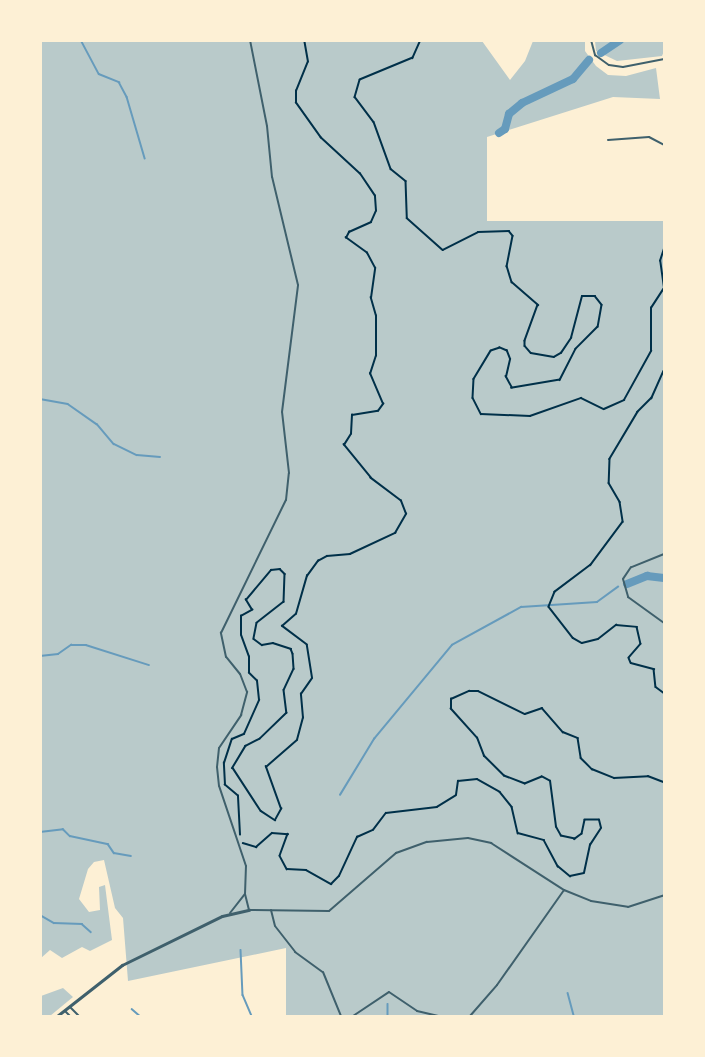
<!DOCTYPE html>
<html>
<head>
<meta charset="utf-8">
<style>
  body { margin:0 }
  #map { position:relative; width:705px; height:1057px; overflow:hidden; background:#fdf0d5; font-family:"IBM Plex Sans",sans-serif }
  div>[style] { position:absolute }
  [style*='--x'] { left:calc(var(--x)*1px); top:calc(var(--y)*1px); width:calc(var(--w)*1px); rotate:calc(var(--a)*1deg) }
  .green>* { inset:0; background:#b9caca }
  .stream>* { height:1.5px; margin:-0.75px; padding:0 0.75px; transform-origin:0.75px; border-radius:0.75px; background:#669bbc }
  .river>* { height:8px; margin:-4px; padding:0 4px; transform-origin:4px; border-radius:4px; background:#669bbc }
  .path>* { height:1.5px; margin:-0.75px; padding:0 0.75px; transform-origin:0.75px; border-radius:0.75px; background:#003049 }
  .minor>* { height:2px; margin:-1px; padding:0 1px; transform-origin:1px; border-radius:1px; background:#3f606c }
  .tertiary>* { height:3px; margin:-1.5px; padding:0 1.5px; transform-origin:1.5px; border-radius:1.5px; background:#3f606c }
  span { translate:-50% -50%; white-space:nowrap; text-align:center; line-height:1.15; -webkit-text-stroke:6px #fdf0d5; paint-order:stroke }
  .frame { position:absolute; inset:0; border:42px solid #fdf0d5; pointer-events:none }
</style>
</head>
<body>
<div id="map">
  <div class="green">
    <div style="clip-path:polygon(585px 40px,585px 51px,596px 66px,608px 75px,626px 76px,656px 68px,660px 99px,613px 97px,487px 137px,487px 221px,664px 221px,664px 1016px,286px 1016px,286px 948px,128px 981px,123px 918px,115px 908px,104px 860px,94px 862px,88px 869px,79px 899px,89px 912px,100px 910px,99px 887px,105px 885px,112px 940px,90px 951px,82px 947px,62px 958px,50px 950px,41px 958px,41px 41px,482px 41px,510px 80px,525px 61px,533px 41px)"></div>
    <div style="clip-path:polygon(595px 41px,664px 41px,664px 51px,662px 56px,617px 61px,596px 51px)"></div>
    <div style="clip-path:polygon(63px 988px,73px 997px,50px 1016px,41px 1016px,41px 996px)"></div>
  </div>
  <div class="stream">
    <div style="--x:81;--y:40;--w:38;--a:62"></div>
    <div style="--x:99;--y:74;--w:22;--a:22"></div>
    <div style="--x:119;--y:82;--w:17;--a:62"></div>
    <div style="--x:127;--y:97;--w:64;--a:73.6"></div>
    <div style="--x:40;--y:399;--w:28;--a:10"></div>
    <div style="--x:68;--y:404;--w:35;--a:35"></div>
    <div style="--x:97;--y:424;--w:26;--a:50"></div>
    <div style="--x:114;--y:444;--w:25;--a:26"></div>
    <div style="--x:137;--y:455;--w:23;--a:5"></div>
    <div style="--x:40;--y:656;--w:18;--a:-6"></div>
    <div style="--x:58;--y:654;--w:16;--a:-35"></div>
    <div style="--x:71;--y:645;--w:15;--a:0"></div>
    <div style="--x:86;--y:645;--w:66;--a:17.6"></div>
    <div style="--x:340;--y:795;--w:66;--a:-58.7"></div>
    <div style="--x:374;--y:739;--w:122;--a:-50.3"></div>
    <div style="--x:452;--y:645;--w:79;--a:-28.8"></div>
    <div style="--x:521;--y:607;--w:76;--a:-3.8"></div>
    <div style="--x:597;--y:602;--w:26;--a:-36"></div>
    <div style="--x:40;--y:832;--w:23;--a:-7"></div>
    <div style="--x:63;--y:829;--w:10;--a:45"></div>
    <div style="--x:70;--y:836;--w:39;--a:12"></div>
    <div style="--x:108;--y:844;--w:11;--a:56"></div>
    <div style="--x:114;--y:853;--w:17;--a:10"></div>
    <div style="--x:40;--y:915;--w:16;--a:30"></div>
    <div style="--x:54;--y:923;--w:28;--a:2"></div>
    <div style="--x:82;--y:924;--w:12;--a:42"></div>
    <div style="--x:241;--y:950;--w:45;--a:87.5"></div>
    <div style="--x:243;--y:995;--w:23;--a:67"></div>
    <div style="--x:568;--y:993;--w:24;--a:75"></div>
    <div style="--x:388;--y:1004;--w:12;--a:90"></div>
    <div style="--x:132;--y:1009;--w:11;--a:41"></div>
    <div style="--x:144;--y:1016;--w:4;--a:0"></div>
  </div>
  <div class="river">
    <div style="--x:601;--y:53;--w:23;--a:-34"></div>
    <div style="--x:499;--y:133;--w:7;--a:-34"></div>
    <div style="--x:505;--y:129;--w:16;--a:-75"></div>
    <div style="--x:509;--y:114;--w:17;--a:-40"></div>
    <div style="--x:522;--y:103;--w:56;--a:-25.2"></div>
    <div style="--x:573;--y:79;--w:25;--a:-50"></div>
    <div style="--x:627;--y:584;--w:22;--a:-22"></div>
    <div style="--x:647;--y:576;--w:17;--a:7"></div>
  </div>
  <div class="path">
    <div style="--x:421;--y:40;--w:20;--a:114"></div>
    <div style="--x:413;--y:58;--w:57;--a:157.5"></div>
    <div style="--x:360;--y:80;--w:18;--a:106"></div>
    <div style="--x:355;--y:97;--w:31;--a:53"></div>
    <div style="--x:374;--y:122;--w:50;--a:70.1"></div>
    <div style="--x:391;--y:169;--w:19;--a:39"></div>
    <div style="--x:406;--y:181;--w:37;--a:88"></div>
    <div style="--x:407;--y:218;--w:48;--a:41.6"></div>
    <div style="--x:443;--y:250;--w:39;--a:-27"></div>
    <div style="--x:478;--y:232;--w:31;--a:-2"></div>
    <div style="--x:509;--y:231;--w:6;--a:51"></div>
    <div style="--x:513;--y:236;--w:31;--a:101"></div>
    <div style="--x:507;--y:266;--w:17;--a:73"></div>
    <div style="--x:512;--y:282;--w:35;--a:41"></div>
    <div style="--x:538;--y:305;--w:38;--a:110"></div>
    <div style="--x:525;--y:341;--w:5;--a:90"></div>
    <div style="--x:525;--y:346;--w:9;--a:49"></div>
    <div style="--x:531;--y:353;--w:23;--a:10"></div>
    <div style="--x:554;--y:357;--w:8;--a:-30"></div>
    <div style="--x:561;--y:353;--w:18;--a:-56"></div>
    <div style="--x:571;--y:338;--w:43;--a:-75.3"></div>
    <div style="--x:582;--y:296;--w:13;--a:0"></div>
    <div style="--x:595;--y:296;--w:11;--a:52"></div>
    <div style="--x:602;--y:305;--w:22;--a:100"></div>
    <div style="--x:598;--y:327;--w:31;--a:135"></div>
    <div style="--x:576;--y:349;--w:35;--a:117"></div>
    <div style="--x:560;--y:380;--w:49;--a:170.5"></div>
    <div style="--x:512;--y:388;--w:13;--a:-119"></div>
    <div style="--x:506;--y:377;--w:18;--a:-77"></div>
    <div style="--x:510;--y:359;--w:9;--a:-111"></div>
    <div style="--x:507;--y:351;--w:8;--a:-157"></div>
    <div style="--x:500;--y:348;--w:9;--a:162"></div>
    <div style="--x:491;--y:351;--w:33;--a:121"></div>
    <div style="--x:474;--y:379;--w:19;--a:93"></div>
    <div style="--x:473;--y:398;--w:18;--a:63"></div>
    <div style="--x:481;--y:414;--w:49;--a:2.3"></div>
    <div style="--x:530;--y:416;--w:54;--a:-19.4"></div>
    <div style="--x:581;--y:398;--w:25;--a:26"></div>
    <div style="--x:604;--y:409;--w:22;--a:-24"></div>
    <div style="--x:624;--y:400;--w:56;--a:-61.1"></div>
    <div style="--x:651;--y:351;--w:43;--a:-90"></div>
    <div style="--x:651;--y:308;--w:24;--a:-57"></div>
    <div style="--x:664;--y:288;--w:27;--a:-98"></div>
    <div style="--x:660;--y:261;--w:13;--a:-72"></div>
    <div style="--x:664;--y:371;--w:30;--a:114"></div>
    <div style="--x:652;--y:398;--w:20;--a:135"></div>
    <div style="--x:638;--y:412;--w:55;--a:120.8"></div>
    <div style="--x:610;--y:459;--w:24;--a:92"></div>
    <div style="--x:609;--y:483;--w:22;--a:60"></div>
    <div style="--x:620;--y:502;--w:20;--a:81"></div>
    <div style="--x:623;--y:522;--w:54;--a:126.7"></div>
    <div style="--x:591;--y:565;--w:45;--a:143.1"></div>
    <div style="--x:555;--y:592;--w:16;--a:112"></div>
    <div style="--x:549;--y:607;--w:39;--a:52"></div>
    <div style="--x:573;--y:638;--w:10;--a:29"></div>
    <div style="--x:582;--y:643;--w:16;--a:-14"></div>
    <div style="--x:598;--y:639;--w:23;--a:-38"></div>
    <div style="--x:616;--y:625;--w:21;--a:5"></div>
    <div style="--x:637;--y:627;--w:17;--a:77"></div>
    <div style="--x:641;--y:644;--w:18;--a:131"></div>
    <div style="--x:629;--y:658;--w:5;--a:68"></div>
    <div style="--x:631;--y:663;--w:24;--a:15"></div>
    <div style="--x:654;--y:669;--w:18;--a:84"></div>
    <div style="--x:656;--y:687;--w:10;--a:37"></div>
    <div style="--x:240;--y:835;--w:39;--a:-93"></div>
    <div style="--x:238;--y:796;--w:17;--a:-140"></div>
    <div style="--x:225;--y:785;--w:22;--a:-93"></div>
    <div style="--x:224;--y:763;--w:25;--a:-72"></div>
    <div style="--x:232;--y:739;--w:13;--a:-23"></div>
    <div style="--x:244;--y:734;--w:37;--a:-66"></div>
    <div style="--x:259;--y:700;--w:19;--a:-96"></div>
    <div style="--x:257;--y:681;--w:11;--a:-135"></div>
    <div style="--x:249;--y:673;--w:16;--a:-90"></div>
    <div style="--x:249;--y:657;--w:23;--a:-110"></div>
    <div style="--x:241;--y:635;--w:19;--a:-90"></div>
    <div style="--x:241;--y:616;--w:13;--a:-29"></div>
    <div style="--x:252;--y:610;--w:12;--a:-121"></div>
    <div style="--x:246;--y:600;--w:39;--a:-50"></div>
    <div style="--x:271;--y:570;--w:9;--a:-6"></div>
    <div style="--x:280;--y:569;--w:7;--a:45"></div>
    <div style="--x:285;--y:574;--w:28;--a:92"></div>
    <div style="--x:284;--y:602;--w:34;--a:142"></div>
    <div style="--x:257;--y:623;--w:16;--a:101"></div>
    <div style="--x:254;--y:639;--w:10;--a:37"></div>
    <div style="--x:262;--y:645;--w:11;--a:-10"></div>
    <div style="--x:273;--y:643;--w:19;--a:18"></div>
    <div style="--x:291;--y:649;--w:5;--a:68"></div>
    <div style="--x:293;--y:654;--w:15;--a:86"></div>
    <div style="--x:294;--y:669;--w:23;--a:115"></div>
    <div style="--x:284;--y:690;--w:23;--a:83"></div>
    <div style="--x:287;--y:713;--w:37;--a:136"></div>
    <div style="--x:260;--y:739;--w:16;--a:153"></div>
    <div style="--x:246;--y:746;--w:26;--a:121"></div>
    <div style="--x:233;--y:768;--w:51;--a:56.9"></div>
    <div style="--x:261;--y:811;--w:17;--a:33"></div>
    <div style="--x:275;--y:820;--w:13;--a:-61"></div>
    <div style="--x:281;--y:809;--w:45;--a:-109.7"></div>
    <div style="--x:266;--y:767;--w:41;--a:-41.1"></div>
    <div style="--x:297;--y:740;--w:23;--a:-75"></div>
    <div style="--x:303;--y:718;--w:24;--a:-95"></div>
    <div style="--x:301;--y:694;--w:19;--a:-55"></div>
    <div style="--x:312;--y:678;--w:33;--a:-99"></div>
    <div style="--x:307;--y:645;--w:31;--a:-143"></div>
    <div style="--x:282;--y:626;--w:18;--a:-41"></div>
    <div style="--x:296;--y:614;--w:40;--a:-74"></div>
    <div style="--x:307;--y:576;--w:19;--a:-54"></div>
    <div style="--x:318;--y:561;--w:10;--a:-29"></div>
    <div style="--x:327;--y:556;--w:23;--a:-5"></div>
    <div style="--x:350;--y:554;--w:50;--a:-25"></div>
    <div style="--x:395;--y:533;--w:22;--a:-60"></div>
    <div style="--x:406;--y:514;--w:14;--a:-111"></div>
    <div style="--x:401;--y:501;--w:38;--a:-143"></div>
    <div style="--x:371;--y:478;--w:43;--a:-129.3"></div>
    <div style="--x:344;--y:445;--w:13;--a:-58"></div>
    <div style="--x:351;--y:434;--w:19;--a:-87"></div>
    <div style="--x:352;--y:415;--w:26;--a:-9"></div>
    <div style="--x:378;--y:411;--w:9;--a:-54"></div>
    <div style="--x:383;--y:404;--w:33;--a:-113"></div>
    <div style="--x:370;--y:374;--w:19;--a:-72"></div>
    <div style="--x:376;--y:356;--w:40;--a:-90"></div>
    <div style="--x:376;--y:316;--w:19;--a:-106"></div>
    <div style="--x:371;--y:298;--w:30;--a:-82"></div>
    <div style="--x:375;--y:268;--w:17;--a:-118"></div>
    <div style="--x:367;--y:253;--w:26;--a:-144"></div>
    <div style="--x:346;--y:238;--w:7;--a:-63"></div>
    <div style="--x:349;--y:232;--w:24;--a:-24"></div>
    <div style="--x:371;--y:222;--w:12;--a:-66"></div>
    <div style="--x:376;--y:211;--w:15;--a:-94"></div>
    <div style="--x:375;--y:196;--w:27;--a:-124"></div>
    <div style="--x:360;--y:174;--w:53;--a:-137.3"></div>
    <div style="--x:321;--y:138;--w:43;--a:-125.5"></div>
    <div style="--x:296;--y:103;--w:12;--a:-90"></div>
    <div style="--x:296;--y:91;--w:31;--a:-68"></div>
    <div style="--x:308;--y:62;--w:22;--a:-100"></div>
    <div style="--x:243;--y:843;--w:14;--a:17"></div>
    <div style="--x:256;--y:847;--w:21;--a:-41"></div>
    <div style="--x:272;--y:833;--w:16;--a:4"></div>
    <div style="--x:288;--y:834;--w:23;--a:110"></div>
    <div style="--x:280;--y:856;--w:15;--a:62"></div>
    <div style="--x:287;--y:869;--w:19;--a:3"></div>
    <div style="--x:306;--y:870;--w:29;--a:29"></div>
    <div style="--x:331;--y:884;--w:11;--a:-45"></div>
    <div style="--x:339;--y:876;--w:43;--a:-65.2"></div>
    <div style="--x:357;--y:837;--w:17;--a:-24"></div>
    <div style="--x:373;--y:830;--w:21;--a:-53"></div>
    <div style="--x:386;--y:813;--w:51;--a:-6.7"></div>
    <div style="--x:437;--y:807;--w:22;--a:-32"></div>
    <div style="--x:456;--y:795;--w:14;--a:-82"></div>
    <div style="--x:458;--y:781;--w:19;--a:-6"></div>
    <div style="--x:477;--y:779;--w:26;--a:29"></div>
    <div style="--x:500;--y:792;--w:19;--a:51"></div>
    <div style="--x:512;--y:807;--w:27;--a:77"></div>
    <div style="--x:518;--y:833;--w:27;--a:15"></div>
    <div style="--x:544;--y:840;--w:30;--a:62"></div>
    <div style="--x:558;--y:866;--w:16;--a:40"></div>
    <div style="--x:570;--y:876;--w:14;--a:-12"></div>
    <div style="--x:584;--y:873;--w:29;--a:-78"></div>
    <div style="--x:590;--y:845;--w:20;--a:-57"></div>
    <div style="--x:601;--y:828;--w:8;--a:-104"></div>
    <div style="--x:599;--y:820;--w:14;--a:180"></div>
    <div style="--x:585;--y:820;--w:14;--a:102"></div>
    <div style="--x:582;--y:834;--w:9;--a:144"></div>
    <div style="--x:575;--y:839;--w:14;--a:-168"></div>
    <div style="--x:561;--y:836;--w:10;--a:-119"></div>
    <div style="--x:556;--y:827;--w:46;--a:-97.4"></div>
    <div style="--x:550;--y:781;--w:9;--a:-153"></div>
    <div style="--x:542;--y:777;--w:18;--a:158"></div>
    <div style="--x:525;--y:784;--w:22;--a:-159"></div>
    <div style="--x:504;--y:776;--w:28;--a:-135"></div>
    <div style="--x:484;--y:756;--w:19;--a:-111"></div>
    <div style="--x:477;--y:738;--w:39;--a:-132"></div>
    <div style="--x:451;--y:709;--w:10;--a:-90"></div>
    <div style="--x:451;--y:699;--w:20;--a:-24"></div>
    <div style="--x:469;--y:691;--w:9;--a:0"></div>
    <div style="--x:478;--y:691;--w:52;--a:26.1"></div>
    <div style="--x:525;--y:714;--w:18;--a:-19"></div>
    <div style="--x:542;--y:708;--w:32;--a:49"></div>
    <div style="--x:563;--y:732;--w:16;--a:22"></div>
    <div style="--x:578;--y:738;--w:20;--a:81"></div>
    <div style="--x:581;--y:758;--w:16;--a:45"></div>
    <div style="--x:592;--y:769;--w:24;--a:22"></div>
    <div style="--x:614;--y:778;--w:34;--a:-3"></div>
    <div style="--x:648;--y:776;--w:17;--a:21"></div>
  </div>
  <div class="minor">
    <div style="--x:591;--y:40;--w:16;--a:75"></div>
    <div style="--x:595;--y:55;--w:17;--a:36"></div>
    <div style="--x:609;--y:65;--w:14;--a:8"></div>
    <div style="--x:623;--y:67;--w:42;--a:-11"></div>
    <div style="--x:608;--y:140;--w:41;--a:-4.2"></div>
    <div style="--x:649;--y:137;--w:17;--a:28"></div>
    <div style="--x:664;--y:554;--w:35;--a:158"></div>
    <div style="--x:631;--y:567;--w:14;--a:124"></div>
    <div style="--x:623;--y:579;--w:19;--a:74"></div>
    <div style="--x:628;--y:597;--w:44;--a:35.8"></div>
    <div style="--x:245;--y:894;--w:16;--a:76"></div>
    <div style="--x:249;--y:910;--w:80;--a:0.7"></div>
    <div style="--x:329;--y:911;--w:89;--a:-40.9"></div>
    <div style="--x:396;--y:853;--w:33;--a:-20"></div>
    <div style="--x:427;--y:842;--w:41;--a:-5.6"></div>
    <div style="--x:468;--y:838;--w:24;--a:12"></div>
    <div style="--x:491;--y:843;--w:87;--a:32.8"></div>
    <div style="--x:564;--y:890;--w:29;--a:22"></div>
    <div style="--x:591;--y:901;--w:37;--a:9"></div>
    <div style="--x:628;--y:907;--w:38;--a:-18"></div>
    <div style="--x:271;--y:910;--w:16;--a:76"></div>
    <div style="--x:275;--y:926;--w:33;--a:52"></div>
    <div style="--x:295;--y:952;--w:34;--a:36"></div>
    <div style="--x:323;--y:972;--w:48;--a:67.8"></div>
    <div style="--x:230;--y:913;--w:24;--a:-52"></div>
    <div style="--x:245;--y:894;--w:28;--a:-88"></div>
    <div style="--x:246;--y:866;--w:84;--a:-108.6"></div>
    <div style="--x:219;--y:786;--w:19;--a:-96"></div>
    <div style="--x:217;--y:767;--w:19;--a:-84"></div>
    <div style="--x:219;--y:748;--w:40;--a:-56"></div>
    <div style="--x:241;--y:715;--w:24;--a:-75"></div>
    <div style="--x:247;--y:692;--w:19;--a:-111"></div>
    <div style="--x:240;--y:674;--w:22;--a:-129"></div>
    <div style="--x:226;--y:657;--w:25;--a:-102"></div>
    <div style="--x:221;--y:633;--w:148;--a:-64"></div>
    <div style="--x:286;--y:500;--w:27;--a:-84"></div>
    <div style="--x:289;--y:473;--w:61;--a:-96.5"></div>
    <div style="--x:282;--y:412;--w:128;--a:-82.8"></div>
    <div style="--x:298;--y:285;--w:111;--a:-103.5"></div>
    <div style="--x:272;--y:177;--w:51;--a:-95.6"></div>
    <div style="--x:267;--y:126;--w:88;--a:-101.2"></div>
    <div style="--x:70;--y:1007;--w:13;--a:45"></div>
    <div style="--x:65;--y:1011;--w:7;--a:45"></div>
    <div style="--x:353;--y:1016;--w:43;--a:-33.7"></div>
    <div style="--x:389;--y:992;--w:34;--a:34"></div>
    <div style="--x:417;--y:1011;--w:23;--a:13"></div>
    <div style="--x:470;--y:1016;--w:41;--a:-48.9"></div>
    <div style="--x:497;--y:985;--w:116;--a:-54.8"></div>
  </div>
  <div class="tertiary">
    <div style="--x:57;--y:1016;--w:83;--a:-38.1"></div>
    <div style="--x:122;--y:965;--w:111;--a:-26.1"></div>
    <div style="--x:222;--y:916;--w:28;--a:-13"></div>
  </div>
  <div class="frame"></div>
</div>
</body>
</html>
